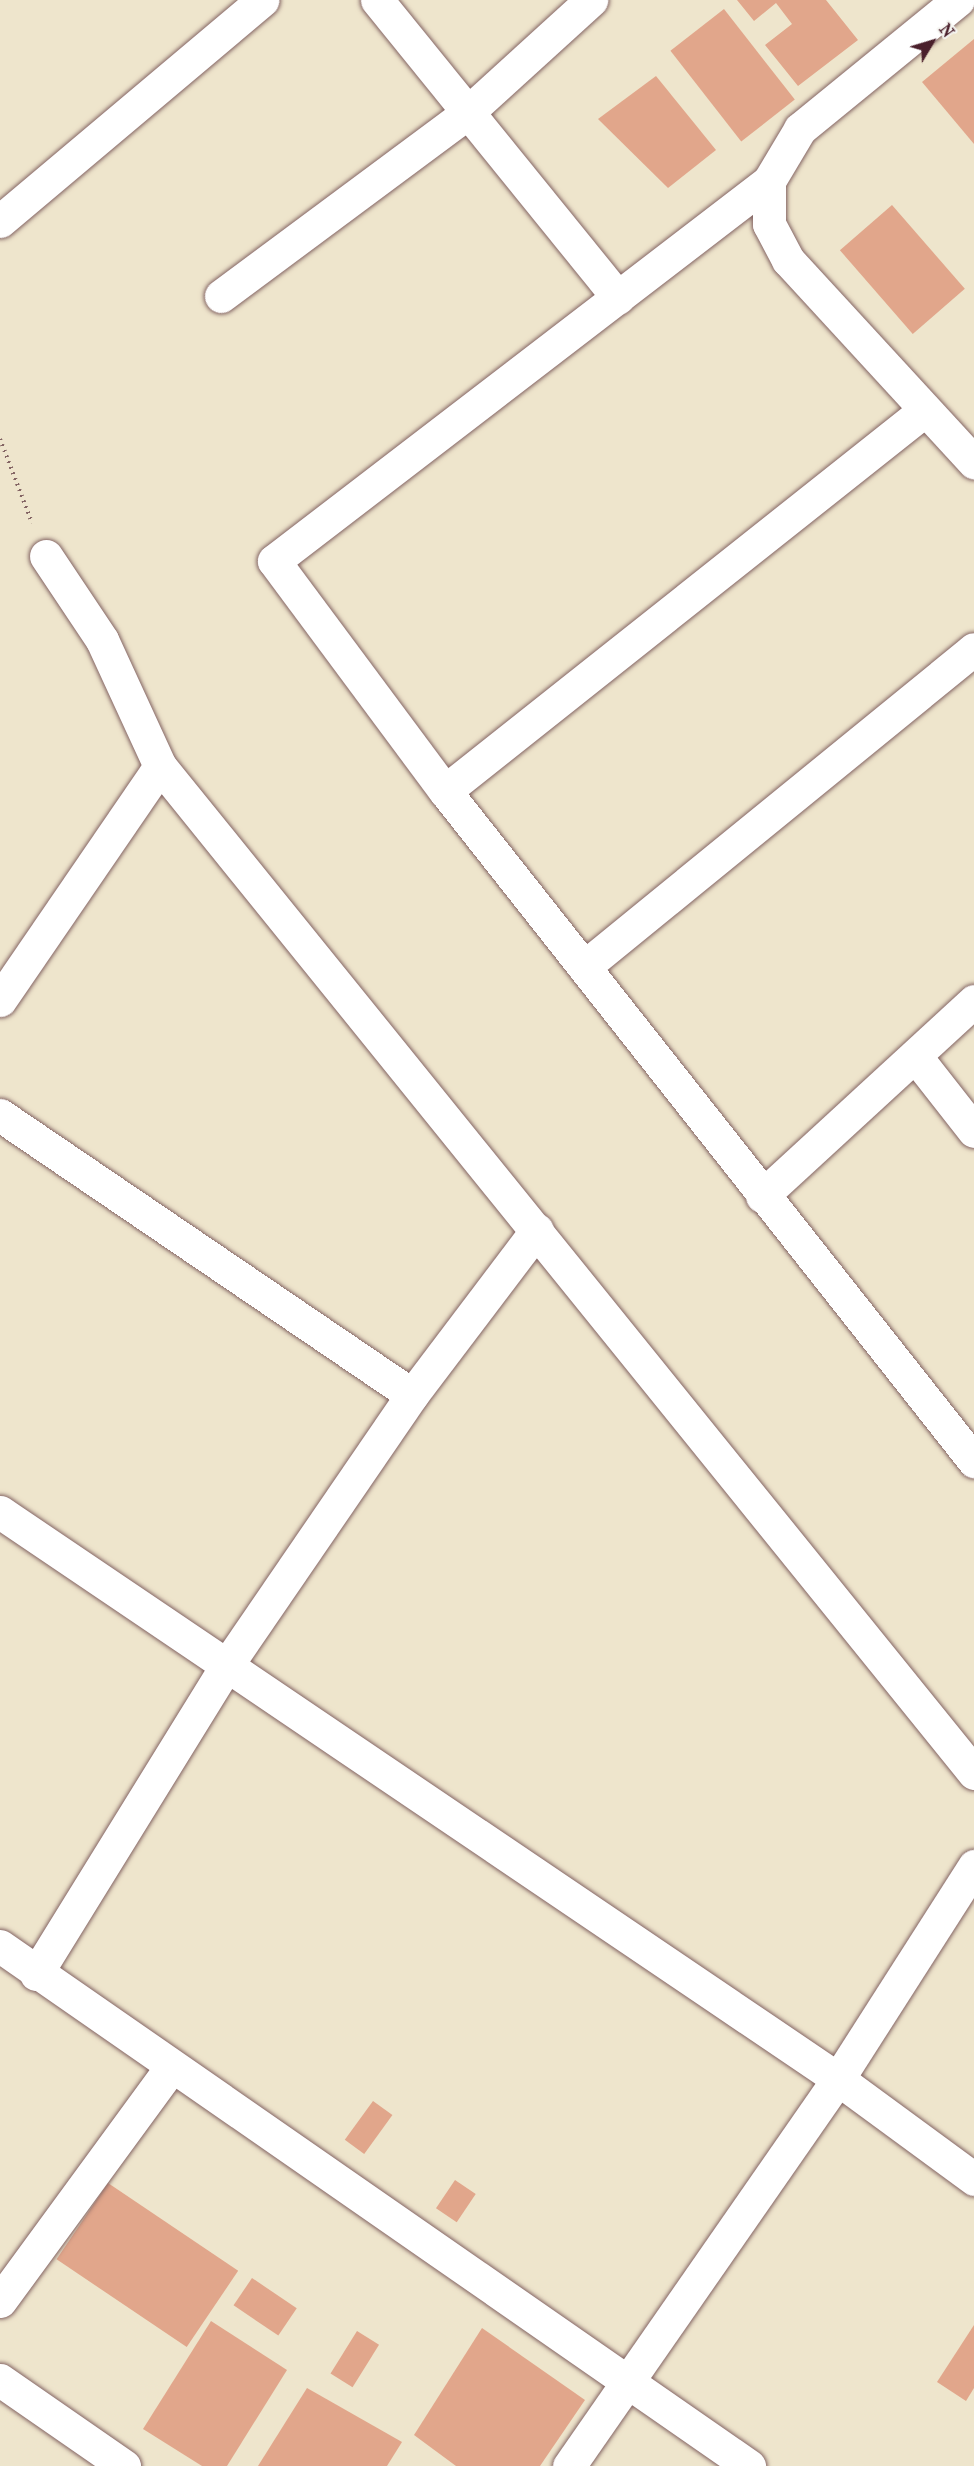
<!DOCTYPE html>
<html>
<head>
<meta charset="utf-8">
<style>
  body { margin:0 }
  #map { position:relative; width:974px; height:2466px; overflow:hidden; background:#eee5cc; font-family:"IM FELL French Canon",serif }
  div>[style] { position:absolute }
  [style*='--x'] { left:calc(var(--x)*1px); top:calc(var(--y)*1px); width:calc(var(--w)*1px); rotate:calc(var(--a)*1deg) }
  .building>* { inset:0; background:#e1a68b; transform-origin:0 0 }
  .path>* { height:4px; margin-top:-2px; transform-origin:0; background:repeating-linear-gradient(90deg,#836463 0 1.5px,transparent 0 6px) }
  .roads { filter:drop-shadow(0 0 2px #836463) drop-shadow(0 0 2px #836463) }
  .minor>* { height:33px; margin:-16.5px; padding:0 16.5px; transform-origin:16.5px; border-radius:16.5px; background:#fff }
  span { translate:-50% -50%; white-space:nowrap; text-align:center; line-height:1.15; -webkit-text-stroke:4.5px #f6f6f2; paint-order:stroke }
  .north { position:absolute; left:902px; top:12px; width:60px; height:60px; -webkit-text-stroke:4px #f6f6f2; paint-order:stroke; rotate:52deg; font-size:16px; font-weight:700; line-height:24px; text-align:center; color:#4a1f2b }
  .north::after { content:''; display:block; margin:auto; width:21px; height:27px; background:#4a1f2b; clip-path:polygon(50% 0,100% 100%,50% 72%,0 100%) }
</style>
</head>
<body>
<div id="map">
  <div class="building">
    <div style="clip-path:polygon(737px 0,826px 0,858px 40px,798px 86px,765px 45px,792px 24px,776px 3px,754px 21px)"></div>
    <div style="left:724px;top:9px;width:115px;height:68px;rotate:52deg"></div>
    <div style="clip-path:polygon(974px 39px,974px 144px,922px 82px)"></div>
    <div style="clip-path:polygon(656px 76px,716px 150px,668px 188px,598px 119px)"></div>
    <div style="left:892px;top:205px;width:111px;height:69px;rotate:49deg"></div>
    <div style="left:373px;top:2101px;width:24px;height:48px;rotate:36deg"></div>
    <div style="left:455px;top:2180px;width:25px;height:34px;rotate:34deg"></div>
    <div style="left:108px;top:2183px;width:157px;height:92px;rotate:34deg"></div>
    <div style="left:252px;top:2278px;width:54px;height:33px;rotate:34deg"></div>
    <div style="clip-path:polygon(211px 2321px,287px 2370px,227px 2466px,202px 2466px,143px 2429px)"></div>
    <div style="clip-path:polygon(974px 2325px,974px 2388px,966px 2401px,937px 2382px)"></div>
    <div style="clip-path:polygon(482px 2328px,585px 2400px,540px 2466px,456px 2466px,414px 2435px)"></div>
    <div style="left:357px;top:2331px;width:26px;height:50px;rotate:32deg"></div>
    <div style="clip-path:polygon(307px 2388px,402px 2442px,387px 2466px,258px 2466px)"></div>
  </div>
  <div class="path">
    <div style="--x:0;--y:439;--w:90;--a:69.1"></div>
  </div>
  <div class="roads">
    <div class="minor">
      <div style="--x:377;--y:0;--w:383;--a:51"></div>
      <div style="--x:958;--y:0;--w:204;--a:140.8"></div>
      <div style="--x:800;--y:129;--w:61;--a:120.8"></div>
      <div style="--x:769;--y:181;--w:624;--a:142.49"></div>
      <div style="--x:274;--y:561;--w:287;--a:53.4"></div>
      <div style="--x:445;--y:791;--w:854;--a:51.71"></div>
      <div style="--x:769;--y:181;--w:43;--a:90"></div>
      <div style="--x:769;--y:224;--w:41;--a:62.2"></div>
      <div style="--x:788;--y:260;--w:275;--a:47.4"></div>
      <div style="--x:0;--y:221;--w:343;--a:-40.1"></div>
      <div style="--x:221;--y:296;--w:307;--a:-36.6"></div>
      <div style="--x:467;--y:113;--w:168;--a:-42.3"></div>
      <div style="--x:46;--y:556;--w:101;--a:56.3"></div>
      <div style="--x:102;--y:640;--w:139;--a:65.3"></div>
      <div style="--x:160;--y:766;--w:1295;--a:51.05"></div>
      <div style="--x:445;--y:791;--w:613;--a:-38.44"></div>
      <div style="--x:584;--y:967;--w:503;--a:-39.19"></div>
      <div style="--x:0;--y:1000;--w:283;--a:-55.6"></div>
      <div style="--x:916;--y:1057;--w:94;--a:51.9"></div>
      <div style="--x:0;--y:1115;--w:498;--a:34.2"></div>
      <div style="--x:762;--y:1196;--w:288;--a:-42.6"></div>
      <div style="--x:0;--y:1512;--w:1012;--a:34.08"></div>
      <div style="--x:838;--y:2079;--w:169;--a:36.3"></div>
      <div style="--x:0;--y:1946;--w:912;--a:34.77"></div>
      <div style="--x:36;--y:1974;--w:363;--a:-58.3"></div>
      <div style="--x:227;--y:1665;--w:327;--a:-55.6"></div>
      <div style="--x:412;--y:1395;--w:207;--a:-52.9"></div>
      <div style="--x:0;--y:2301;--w:290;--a:-53.8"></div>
      <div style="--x:0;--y:2380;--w:151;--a:34.7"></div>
      <div style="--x:569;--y:2466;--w:471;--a:-55.2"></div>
      <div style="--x:838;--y:2079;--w:253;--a:-57.4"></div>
    </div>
  </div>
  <div class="north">N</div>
</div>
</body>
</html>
